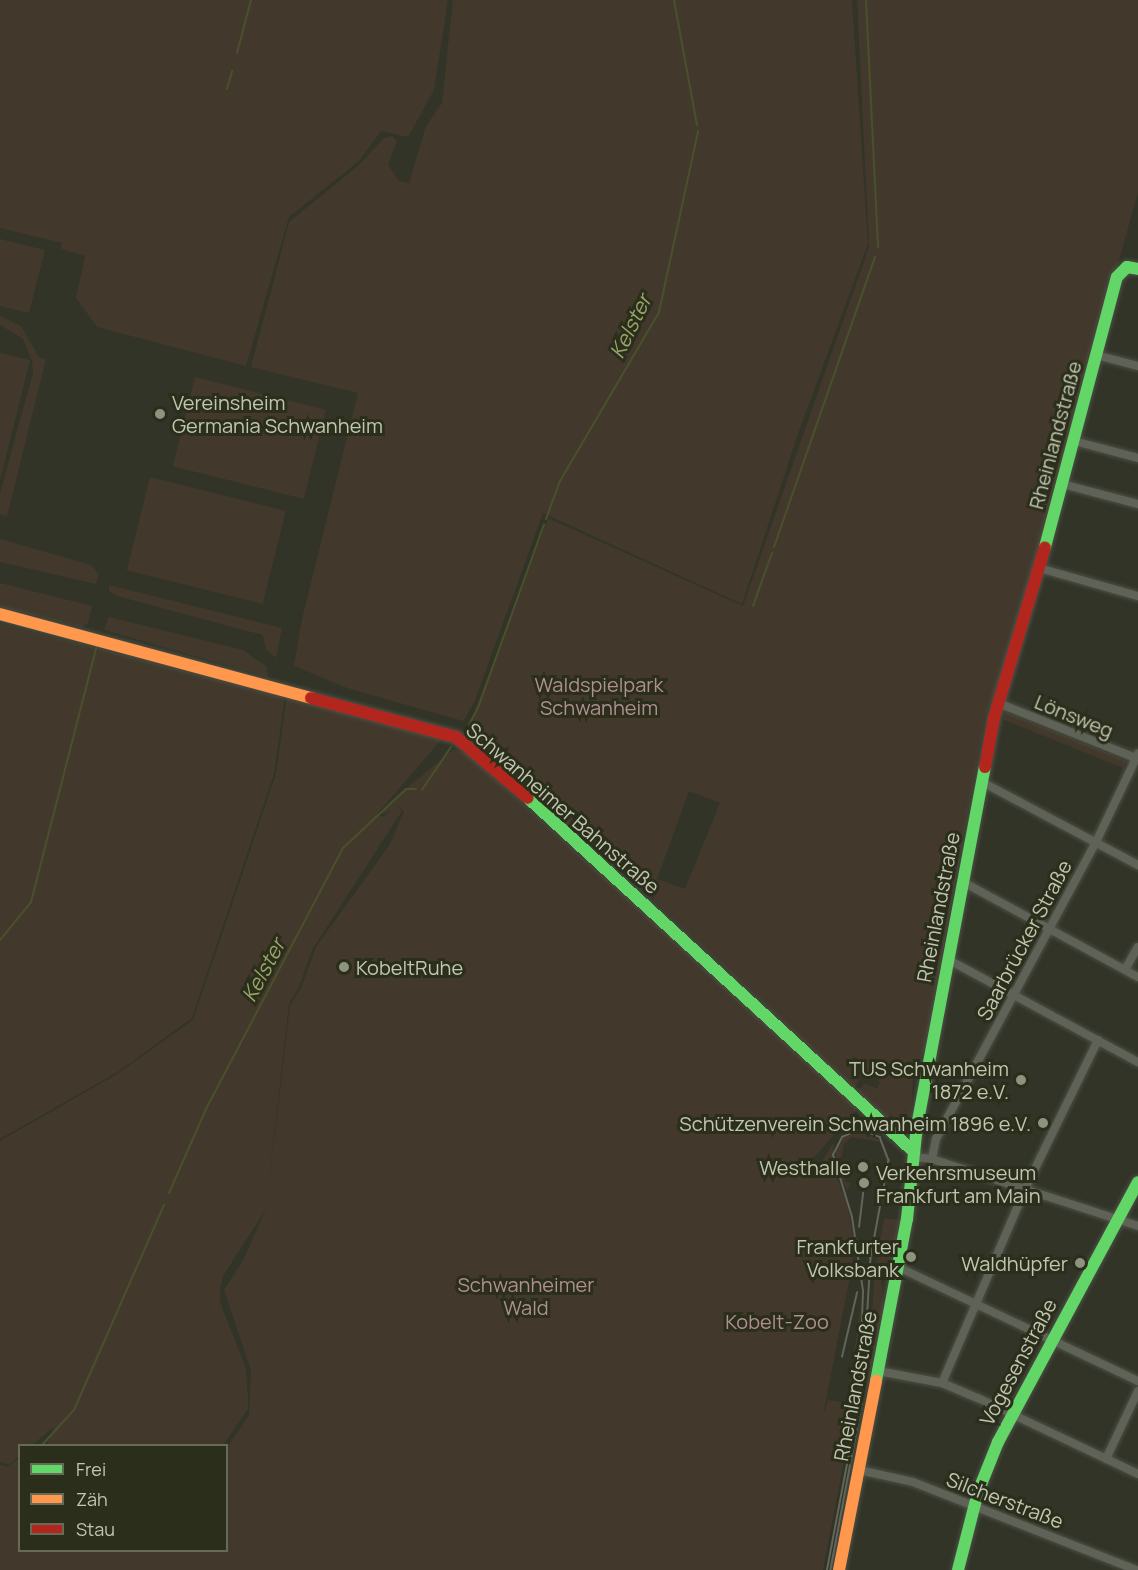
<!DOCTYPE html>
<html>
<head>
<meta charset="utf-8">
<style>
  body { margin:0 }
  #map { position:relative; width:1138px; height:1570px; overflow:hidden; background:#313427; font-family:Manrope,sans-serif }
  div>[style] { position:absolute }
  [style*='--x'] { left:calc(var(--x)*1px); top:calc(var(--y)*1px); width:calc(var(--w)*1px); rotate:calc(var(--a)*1deg) }
  .green>* { inset:0; background:#42392c; transform-origin:0 0 }
  .stream>* { height:2px; margin:-1px; padding:0 1px; transform-origin:1px; border-radius:1px; background:#49502b }
  .roads { filter:drop-shadow(0 0 2px #4c4f45) drop-shadow(0 0 2px #4c4f45) }
  .street>* { height:8px; margin:-4px; padding:0 4px; transform-origin:4px; border-radius:4px; background:#5f6257 }
  .fast>* { height:12px; margin:-6px; padding:0 6px; transform-origin:6px; border-radius:6px; background:#63d668 }
  .slow>* { height:12px; margin:-6px; padding:0 6px; transform-origin:6px; border-radius:6px; background:#ff974d }
  .jam>* { height:12px; margin:-6px; padding:0 6px; transform-origin:6px; border-radius:6px; background:#b3261e }
  .tram>* { height:1.5px; margin:-0.75px; padding:0 0.75px; transform-origin:0.75px; border-radius:0.75px; background:#62665a }
  .dots>* { width:16px; height:16px; translate:-50% -50%; box-sizing:border-box; border:3px solid #2a2e1b; border-radius:50% }
  span { translate:-50% -50%; white-space:nowrap; text-align:center; line-height:1.15; -webkit-text-stroke:6px #2a2e1b; paint-order:stroke }
  .poi-label { font-size:20px; color:#c0c6b0 }
  .left { translate:0 -50%; text-align:left }
  .right { translate:-100% -50%; text-align:right }
  .street-label { font-size:20px; color:#c0c6b0 }
  .park-label { font-size:20px; color:#b08e92 }
  .water-label { font-size:21px; color:#99a469; font-style:italic }
  .legend { position:absolute; left:18px; top:1444px; width:210px; height:108px; box-sizing:border-box; background:#2a2e1b; border:2px solid #666b57; margin:0; padding:8px 10px; list-style:none; font-size:18px; color:#c0c6b0 }
  .legend li { display:flex; align-items:center; gap:12px; height:30px }
  .legend b { width:30px; border:2px solid #666b57 }
</style>
</head>
<body>
<div id="map">
  <div class="green">
    <div style="clip-path:polygon(0 0,448px 0,434px 90px,408px 137px,381px 131px,359px 161px,289px 217px,246px 366px,97px 327px,76px 298px,85px 256px,61px 249px,62px 243px,0 228px)"></div>
    <div style="clip-path:polygon(453px 0,852px 0,868px 244px,799px 431px,742px 604px,543px 513px,474px 703px,463px 721px,347px 688px,294px 666px,302px 619px,358px 393px,251px 367px,289px 222px,359px 165px,383px 139px,392px 136px,397px 141px,388px 165px,399px 181px,409px 183px,426px 126px,442px 103px)"></div>
    <div style="clip-path:polygon(evenodd,857px 0,1138px 0,1138px 192px,1005px 670px,985px 716px,927px 1040px,913px 1081px,910px 1124px,899px 1123px,890px 1114px,887px 1121px,860px 1096px,858px 1090px,864px 1084px,877px 1088px,880px 1083px,872px 1072px,863px 1076px,857px 1058px,853px 1056px,851px 1061px,860px 1080px,854px 1088px,653px 900px,655px 893px,643px 891px,502px 763px,493px 754px,496px 751px,493px 746px,488px 751px,466px 734px,548px 518px,743px 606px,869px 247px,857px 0,689px 791px,720px 803px,685px 889px,657px 879px,689px 791px)"></div>
    <div style="clip-path:polygon(0 239px,45px 250px,29px 313px,0 306px)"></div>
    <div style="clip-path:polygon(0 316px,21px 326px,39px 357px,46px 359px,7px 516px,0 514px,0 493px,33px 373px,32px 361px,23px 339px,0 325px)"></div>
    <div style="clip-path:polygon(0 353px,30px 360px,0 481px)"></div>
    <div style="left:195px;top:377px;width:135px;height:92px;rotate:14deg"></div>
    <div style="left:150px;top:477px;width:140px;height:96px;rotate:14deg"></div>
    <div style="clip-path:polygon(0 539px,91px 565px,99px 574px,96px 584px,0 562px)"></div>
    <div style="clip-path:polygon(0 583px,92px 606px,88px 623px,82px 627px,0 607px)"></div>
    <div style="clip-path:polygon(109px 585px,282px 628px,276px 658px,266px 650px,263px 635px,117px 596px,109px 591px)"></div>
    <div style="clip-path:polygon(109px 617px,243px 650px,267px 667px,268px 677px,104px 630px)"></div>
    <div style="clip-path:polygon(0 624px,285px 696px,274px 774px,192px 1018px,118px 1072px,0 1139px)"></div>
    <div style="clip-path:polygon(evenodd,287px 695px,428px 733px,441px 740px,377px 814px,383px 817px,391px 811px,381px 814px,390px 802px,454px 749px,468px 755px,859px 1107px,809px 1163px,799px 1166px,812px 1177px,834px 1142px,832px 1166px,847px 1202px,854px 1240px,853px 1261px,823px 1415px,828px 1400px,847px 1403px,861px 1303px,858px 1388px,823px 1570px,0 1570px,0 1465px,8px 1467px,19px 1458px,20px 1550px,226px 1550px,227px 1448px,249px 1415px,251px 1370px,224px 1290px,243px 1261px,266px 1209px,223px 1276px,220px 1288px,220px 1302px,246px 1369px,248px 1397px,248px 1409px,223px 1445px,47px 1445px,54px 1427px,32px 1445px,20px 1446px,19px 1456px,9px 1465px,0 1462px,0 1141px,117px 1074px,193px 1020px,276px 774px,287px 695px,398px 806px,404px 811px,390px 844px,316px 947px,301px 988px,290px 1005px,266px 1208px,289px 1004px,299px 987px,312px 950px,402px 811px,398px 806px)"></div>
    <div style="left:1006px;top:712px;width:130px;height:8px;rotate:22deg"></div>
    <div style="clip-path:polygon(860px 1131px,881px 1141px,886px 1149px,887px 1163px,880px 1142px,852px 1137px,844px 1144px,840px 1165px,846px 1182px,851px 1183px,847px 1191px,836px 1165px,836px 1151px,843px 1138px)"></div>
    <div style="clip-path:polygon(884px 1219px,900px 1219px,892px 1258px,881px 1281px,884px 1303px,866px 1395px,868px 1312px,872px 1311px,875px 1269px)"></div>
  </div>
  <div class="stream">
    <div style="--x:674;--y:0;--w:127;--a:79.6"></div>
    <div style="--x:866;--y:0;--w:248;--a:87.2"></div>
    <div style="--x:237;--y:53;--w:55;--a:-75.2"></div>
    <div style="--x:227;--y:89;--w:19;--a:-74"></div>
    <div style="--x:546;--y:519;--w:40;--a:-69.8"></div>
    <div style="--x:560;--y:481;--w:196;--a:-59.6"></div>
    <div style="--x:659;--y:312;--w:185;--a:-77.8"></div>
    <div style="--x:774;--y:547;--w:307;--a:-70.8"></div>
    <div style="--x:753;--y:606;--w:56;--a:-70.3"></div>
    <div style="--x:469;--y:725;--w:22;--a:-63"></div>
    <div style="--x:479;--y:705;--w:192;--a:-70.2"></div>
    <div style="--x:422;--y:790;--w:52;--a:-56"></div>
    <div style="--x:0;--y:940;--w:49;--a:-50.8"></div>
    <div style="--x:31;--y:902;--w:265;--a:-75.6"></div>
    <div style="--x:169;--y:1193;--w:94;--a:-66.2"></div>
    <div style="--x:207;--y:1107;--w:293;--a:-62.3"></div>
    <div style="--x:343;--y:848;--w:86;--a:-43.1"></div>
    <div style="--x:406;--y:789;--w:10;--a:0"></div>
    <div style="--x:41;--y:1446;--w:49;--a:-47.5"></div>
    <div style="--x:74;--y:1410;--w:224;--a:-66.3"></div>
    <div style="--x:19;--y:1468;--w:1;--a:0"></div>
  </div>
  <div class="roads">
    <div class="street">
      <div style="--x:1096;--y:355;--w:43;--a:14.7"></div>
      <div style="--x:1074;--y:441;--w:66;--a:14.9"></div>
      <div style="--x:1062;--y:484;--w:79;--a:14.7"></div>
      <div style="--x:1039;--y:568;--w:103;--a:15.8"></div>
      <div style="--x:998;--y:703;--w:151;--a:21.8"></div>
      <div style="--x:982;--y:782;--w:177;--a:28"></div>
      <div style="--x:963;--y:882;--w:199;--a:28.5"></div>
      <div style="--x:949;--y:960;--w:215;--a:28.4"></div>
      <div style="--x:1125;--y:970;--w:26;--a:-61"></div>
      <div style="--x:914;--y:1157;--w:18;--a:6"></div>
      <div style="--x:932;--y:1159;--w:217;--a:18"></div>
      <div style="--x:932;--y:1159;--w:20;--a:-79"></div>
      <div style="--x:936;--y:1139;--w:337;--a:-61.7"></div>
      <div style="--x:1096;--y:842;--w:98;--a:-64.5"></div>
      <div style="--x:898;--y:1267;--w:266;--a:25.4"></div>
      <div style="--x:878;--y:1371;--w:65;--a:10.6"></div>
      <div style="--x:942;--y:1383;--w:39;--a:23"></div>
      <div style="--x:978;--y:1398;--w:177;--a:25.4"></div>
      <div style="--x:942;--y:1383;--w:211;--a:-66.8"></div>
      <div style="--x:1025;--y:1189;--w:166;--a:-63.9"></div>
      <div style="--x:1106;--y:1459;--w:75;--a:-64.8"></div>
      <div style="--x:859;--y:1470;--w:55;--a:12.5"></div>
      <div style="--x:913;--y:1482;--w:240;--a:21.5"></div>
    </div>
    <div class="fast">
      <div style="--x:1045;--y:547;--w:279;--a:-75.1"></div>
      <div style="--x:1117;--y:277;--w:14;--a:-45"></div>
      <div style="--x:1127;--y:267;--w:11;--a:10"></div>
      <div style="--x:528;--y:798;--w:524;--a:42.52"></div>
      <div style="--x:876;--y:1381;--w:165;--a:-79.2"></div>
      <div style="--x:907;--y:1219;--w:94;--a:-83.9"></div>
      <div style="--x:917;--y:1126;--w:365;--a:-79.3"></div>
      <div style="--x:958;--y:1570;--w:81;--a:-75.6"></div>
      <div style="--x:978;--y:1492;--w:54;--a:-68.2"></div>
      <div style="--x:998;--y:1442;--w:295;--a:-61.7"></div>
    </div>
    <div class="slow">
      <div style="--x:0;--y:614;--w:322;--a:15.1"></div>
      <div style="--x:839;--y:1570;--w:193;--a:-78.9"></div>
    </div>
    <div class="jam">
      <div style="--x:311;--y:698;--w:150;--a:15.1"></div>
      <div style="--x:456;--y:737;--w:94;--a:40.3"></div>
      <div style="--x:985;--y:767;--w:50;--a:-79.6"></div>
      <div style="--x:994;--y:718;--w:178;--a:-73.4"></div>
    </div>
  </div>
  <div class="tram">
    <div style="--x:859;--y:1227;--w:34;--a:-83"></div>
    <div style="--x:842;--y:1357;--w:66;--a:-76.8"></div>
    <div style="--x:827;--y:1570;--w:172;--a:-79.3"></div>
    <div style="--x:859;--y:1401;--w:110;--a:-87.9"></div>
    <div style="--x:863;--y:1291;--w:75;--a:-98.5"></div>
    <div style="--x:852;--y:1217;--w:65;--a:-107"></div>
    <div style="--x:833;--y:1155;--w:20;--a:-63"></div>
    <div style="--x:842;--y:1137;--w:21;--a:-23"></div>
    <div style="--x:861;--y:1129;--w:21;--a:23"></div>
    <div style="--x:880;--y:1137;--w:25;--a:69"></div>
    <div style="--x:889;--y:1160;--w:100;--a:100.4"></div>
    <div style="--x:871;--y:1258;--w:146;--a:93.5"></div>
    <div style="--x:862;--y:1404;--w:169;--a:100.6"></div>
  </div>
  <div class="dots">
    <div style="left:160px;top:414px;background:#8e9380"></div>
    <div style="left:344px;top:967px;background:#8e9380"></div>
    <div style="left:1021px;top:1080px;background:#8e9380"></div>
    <div style="left:1043px;top:1123px;background:#8e9380"></div>
    <div style="left:863px;top:1167px;background:#8e9380"></div>
    <div style="left:864px;top:1183px;background:#8e9380"></div>
    <div style="left:911px;top:1257px;background:#8e9380"></div>
    <div style="left:1080px;top:1263px;background:#8e9380"></div>
  </div>
  <div class="poi-label">
    <span class="left" style="left:172px;top:414px">Vereinsheim<br>Germania Schwanheim</span>
    <span class="left" style="left:356px;top:967px">KobeltRuhe</span>
    <span class="right" style="left:1009px;top:1080px">TUS Schwanheim<br>1872 e.V.</span>
    <span class="right" style="left:1031px;top:1123px">Schützenverein Schwanheim 1896 e.V.</span>
    <span class="right" style="left:851px;top:1167px">Westhalle</span>
    <span class="left" style="left:876px;top:1184px">Verkehrsmuseum<br>Frankfurt am Main</span>
    <span class="right" style="left:899px;top:1258px">Frankfurter<br>Volksbank</span>
    <span class="right" style="left:1068px;top:1263px">Waldhüpfer</span>
  </div>
  <div class="street-label">
    <span style="left:1055px;top:435px;rotate:-75deg">Rheinlandstraße</span>
    <span style="left:1074px;top:716px;rotate:22deg">Lönsweg</span>
    <span style="left:563px;top:808px;rotate:41deg">Schwanheimer Bahnstraße</span>
    <span style="left:938px;top:907px;rotate:-79deg">Rheinlandstraße</span>
    <span style="left:1024px;top:940px;rotate:-62deg">Saarbrücker Straße</span>
    <span style="left:1018px;top:1362px;rotate:-62deg">Vogesenstraße</span>
    <span style="left:855px;top:1386px;rotate:-79deg">Rheinlandstraße</span>
    <span style="left:1005px;top:1500px;rotate:21deg">Silcherstraße</span>
  </div>
  <div class="park-label">
    <span style="left:599px;top:696px">Waldspielpark<br>Schwanheim</span>
    <span style="left:526px;top:1296px">Schwanheimer<br>Wald</span>
    <span style="left:777px;top:1321px">Kobelt-Zoo</span>
  </div>
  <div class="water-label">
    <span style="left:630px;top:326px;rotate:-64deg">Kelster</span>
    <span style="left:263px;top:970px;rotate:-62deg">Kelster</span>
  </div>
  <ul class="legend">
  <li><b style="height:8px;background:#63d668"></b>Frei</li>
  <li><b style="height:8px;background:#ff974d"></b>Zäh</li>
  <li><b style="height:8px;background:#b3261e"></b>Stau</li>
  </ul>
</div>
</body>
</html>
